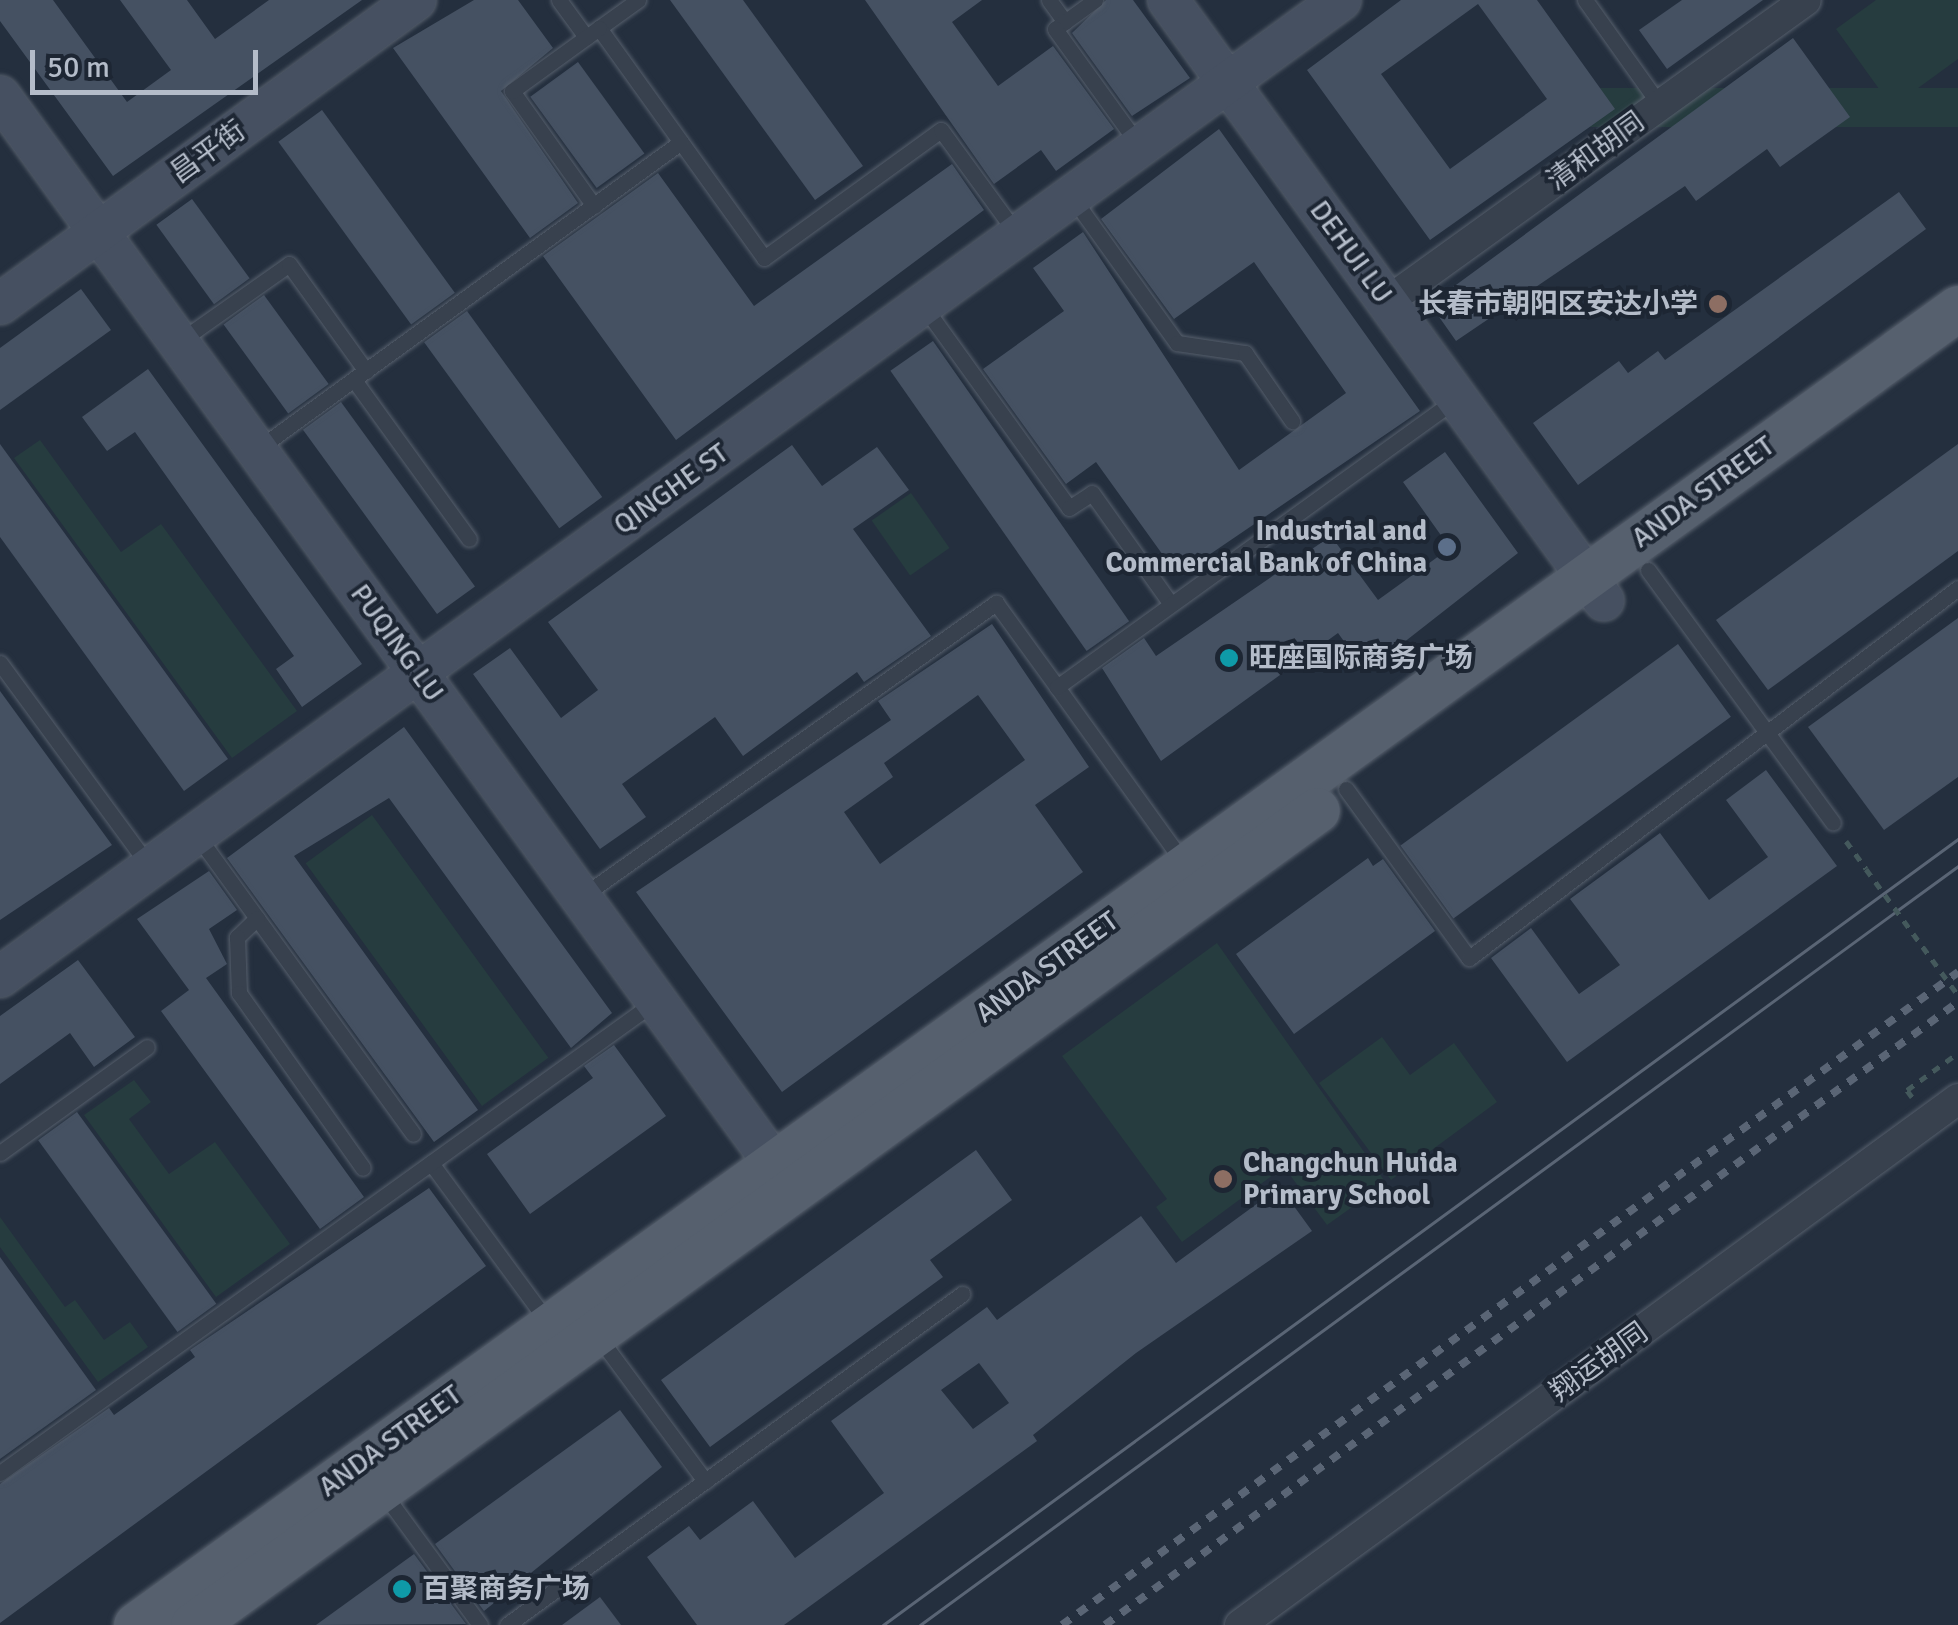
<!DOCTYPE html>
<html>
<head>
<meta charset="utf-8">
<style>
  body { margin:0 }
  #map { position:relative; width:1958px; height:1625px; overflow:hidden; background:#242f3e; font-family:Signika,"Noto Sans SC",sans-serif }
  div>[style] { position:absolute }
  [style*='--x'] { left:calc(var(--x)*1px); top:calc(var(--y)*1px); width:calc(var(--w)*1px); rotate:calc(var(--a)*1deg) }
  .green>* { inset:0; background:#263c3f; transform-origin:0 0 }
  .building>* { inset:0; background:#455162; transform-origin:0 0 }
  .path>* { height:5px; margin-top:-2.5px; transform-origin:0; background:repeating-linear-gradient(90deg,#44595c 0 8px,transparent 0 16px) }
  .roads { filter:drop-shadow(0 0 2px #565f6c) drop-shadow(0 0 2px #565f6c) }
  .lane>* { height:15px; margin:-7.5px; padding:0 7.5px; transform-origin:7.5px; border-radius:7.5px; background:#38414e }
  .street>* { height:30px; margin:-15px; padding:0 15px; transform-origin:15px; border-radius:15px; background:#38414e }
  .secondary>* { height:40px; margin:-20px; padding:0 20px; transform-origin:20px; border-radius:20px; background:#465061 }
  .primary>* { height:45px; margin:-22.5px; padding:0 22.5px; transform-origin:22.5px; border-radius:22.5px; background:#56606e }
  .tram>* { height:2.5px; margin:-1.25px; padding:0 1.25px; transform-origin:1.25px; border-radius:1.25px; background:#5a6575 }
  .rail>* { height:8px; margin-top:-4px; transform-origin:0; background:repeating-linear-gradient(90deg,#5a6575 0 10px,transparent 0 20px) }
  .path-bridge>* { height:5px; margin-top:-2.5px; transform-origin:0; background:repeating-linear-gradient(90deg,#44595c 0 8px,transparent 0 16px) }
  .dots>* { width:28px; height:28px; translate:-50% -50%; box-sizing:border-box; border:5px solid #1d2633; border-radius:50% }
  span { translate:-50% -50%; white-space:nowrap; text-align:center; line-height:1.15; -webkit-text-stroke:8px #1d2633; paint-order:stroke }
  .street-label { font-size:28px; color:#b4bcc9 }
  .poi-label { font-size:28px; color:#b4bcc9; font-weight:700 }
  .right { translate:-100% -50%; text-align:right }
  .left { translate:0 -50%; text-align:left }
  .scale { position:absolute; left:30px; top:50px; width:228px; height:45px; box-sizing:border-box; border:5px solid #b4bcc9; border-top:0; padding-left:12px; font-size:30px; line-height:35px; white-space:nowrap; color:#b4bcc9; -webkit-text-stroke:8px #1d2633; paint-order:stroke }
</style>
</head>
<body>
<div id="map">
  <div class="green">
    <div style="clip-path:polygon(1876px 0,1958px 0,1958px 59px,1892px 107px,1836px 29px)"></div>
    <div style="left:1958px;top:88px;width:39px;height:393px;rotate:90deg"></div>
    <div style="clip-path:polygon(40px 440px,121px 552px,161px 524px,297px 711px,232px 758px,14px 458px)"></div>
    <div style="left:911px;top:493px;width:67px;height:48px;rotate:55deg"></div>
    <div style="left:372px;top:815px;width:300px;height:82px;rotate:54deg"></div>
    <div style="clip-path:polygon(1217px 943px,1386px 1183px,1327px 1225px,1284px 1167px,1182px 1242px,1156px 1207px,1167px 1199px,1062px 1056px)"></div>
    <div style="clip-path:polygon(1382px 1037px,1410px 1075px,1454px 1043px,1497px 1102px,1391px 1180px,1319px 1083px)"></div>
    <div style="clip-path:polygon(134px 1080px,151px 1102px,129px 1119px,169px 1174px,215px 1142px,290px 1244px,216px 1297px,84px 1115px)"></div>
    <div style="clip-path:polygon(0 1217px,65px 1307px,75px 1300px,104px 1340px,130px 1322px,148px 1347px,98px 1382px,0 1247px)"></div>
  </div>
  <div class="building">
    <div style="clip-path:polygon(0 0,53px 0,127px 102px,171px 70px,120px 0,187px 0,215px 39px,269px 0,362px 0,113px 176px,0 21px)"></div>
    <div style="clip-path:polygon(474px 0,518px 0,553px 48px,501px 91px,578px 203px,530px 238px,393px 48px)"></div>
    <div style="clip-path:polygon(670px 0,743px 0,863px 166px,815px 200px)"></div>
    <div style="clip-path:polygon(865px 0,982px 0,952px 22px,998px 86px,1053px 46px,1114px 129px,1056px 171px,1041px 150px,994px 184px)"></div>
    <div style="clip-path:polygon(1106px 0,1133px 0,1190px 78px,1132px 116px,1072px 33px)"></div>
    <div style="clip-path:polygon(evenodd,1401px 0,1537px 0,1615px 109px,1430px 240px,1307px 70px,1401px 0,1478px 4px,1547px 99px,1450px 169px,1381px 74px,1478px 4px)"></div>
    <div style="clip-path:polygon(1682px 0,1763px 0,1667px 69px,1639px 30px)"></div>
    <div style="clip-path:polygon(1793px 38px,1850px 117px,1780px 167px,1767px 149px,1696px 201px,1685px 186px,1456px 341px,1430px 304px)"></div>
    <div style="left:578px;top:62px;width:113px;height:59px;rotate:54deg"></div>
    <div style="left:322px;top:110px;width:226px;height:54px;rotate:54deg"></div>
    <div style="clip-path:polygon(1219px 129px,1420px 411px,1178px 576px,1096px 462px,1066px 484px,983px 369px,1064px 311px,1033px 268px,1083px 232px,1239px 470px,1346px 393px,1254px 262px,1174px 319px,1101px 219px)"></div>
    <div style="clip-path:polygon(952px 164px,984px 210px,676px 440px,543px 256px,658px 173px,754px 306px)"></div>
    <div style="clip-path:polygon(1899px 192px,1926px 229px,1578px 485px,1533px 423px,1619px 361px,1628px 373px,1658px 351px,1665px 360px)"></div>
    <div style="left:192px;top:199px;width:98px;height:44px;rotate:54deg"></div>
    <div style="clip-path:polygon(81px 289px,111px 330px,0 410px,0 348px)"></div>
    <div style="left:264px;top:295px;width:110px;height:50px;rotate:54deg"></div>
    <div style="left:467px;top:311px;width:230px;height:53px;rotate:54deg"></div>
    <div style="left:933px;top:341px;width:342px;height:52px;rotate:55deg"></div>
    <div style="clip-path:polygon(148px 369px,362px 664px,302px 707px,276px 669px,294px 656px,135px 432px,107px 451px,82px 417px)"></div>
    <div style="left:341px;top:402px;width:228px;height:47px;rotate:54deg"></div>
    <div style="clip-path:polygon(0 444px,228px 759px,184px 791px,0 537px)"></div>
    <div style="clip-path:polygon(1958px 444px,1958px 551px,1768px 690px,1716px 620px)"></div>
    <div style="clip-path:polygon(792px 445px,822px 486px,877px 447px,909px 490px,853px 529px,931px 636px,864px 682px,857px 672px,743px 756px,715px 717px,622px 784px,646px 817px,600px 849px,473px 674px,510px 648px,561px 718px,598px 690px,548px 622px)"></div>
    <div style="clip-path:polygon(1445px 452px,1518px 553px,1366px 672px,1338px 633px,1161px 761px,1102px 668px,1144px 638px,1156px 656px,1331px 536px,1378px 600px,1450px 548px,1403px 482px)"></div>
    <div style="clip-path:polygon(1958px 618px,1958px 777px,1884px 830px,1808px 727px)"></div>
    <div style="clip-path:polygon(evenodd,992px 624px,1089px 767px,1035px 805px,1083px 872px,782px 1092px,636px 892px,891px 720px,878px 701px,992px 624px,978px 695px,1025px 760px,880px 864px,844px 812px,893px 777px,884px 763px,978px 695px)"></div>
    <div style="left:1678px;top:644px;width:90px;height:343px;rotate:54deg"></div>
    <div style="clip-path:polygon(0 691px,112px 845px,0 920px)"></div>
    <div style="clip-path:polygon(404px 727px,612px 1013px,571px 1048px,389px 798px,294px 856px,478px 1110px,434px 1142px,227px 858px)"></div>
    <div style="clip-path:polygon(1766px 770px,1837px 866px,1567px 1062px,1491px 958px,1531px 928px,1579px 994px,1620px 965px,1570px 899px,1660px 833px,1709px 900px,1768px 857px,1726px 800px)"></div>
    <div style="clip-path:polygon(1368px 858px,1373px 866px,1383px 859px,1435px 931px,1294px 1034px,1236px 954px)"></div>
    <div style="clip-path:polygon(209px 871px,237px 910px,209px 929px,227px 964px,206px 978px,364px 1197px,320px 1229px,161px 1011px,189px 990px,137px 919px)"></div>
    <div style="clip-path:polygon(78px 960px,135px 1037px,94px 1067px,70px 1033px,0 1084px,0 1016px)"></div>
    <div style="clip-path:polygon(614px 1045px,666px 1116px,530px 1214px,487px 1154px,593px 1078px,584px 1066px)"></div>
    <div style="left:77px;top:1112px;width:237px;height:48px;rotate:54deg"></div>
    <div style="clip-path:polygon(976px 1150px,1012px 1200px,930px 1260px,943px 1277px,710px 1447px,661px 1380px)"></div>
    <div style="clip-path:polygon(evenodd,1280px 1187px,1312px 1231px,1136px 1353px,1033px 1435px,1037px 1441px,784px 1625px,697px 1625px,647px 1557px,689px 1526px,700px 1540px,753px 1501px,795px 1558px,884px 1493px,831px 1421px,987px 1307px,997px 1320px,1141px 1216px,1176px 1263px,1280px 1187px,979px 1363px,1009px 1403px,973px 1429px,941px 1390px,979px 1363px)"></div>
    <div style="clip-path:polygon(429px 1188px,486px 1266px,0 1623px,0 1484px,109px 1408px,114px 1415px,195px 1357px,190px 1350px)"></div>
    <div style="clip-path:polygon(0 1257px,96px 1390px,0 1459px)"></div>
    <div style="clip-path:polygon(620px 1410px,662px 1467px,484px 1611px,435px 1544px)"></div>
    <div style="clip-path:polygon(414px 1554px,466px 1624px,316px 1625px)"></div>
    <div style="clip-path:polygon(600px 1597px,621px 1625px,562px 1625px)"></div>
  </div>
  <div class="path">
    <div style="--x:1846;--y:841;--w:34;--a:54"></div>
    <div style="--x:1912;--y:1097;--w:9;--a:-126"></div>
    <div style="--x:1907;--y:1090;--w:63;--a:-36"></div>
  </div>
  <div class="roads">
    <div class="lane">
      <div style="--x:559;--y:0;--w:46;--a:53.9"></div>
      <div style="--x:638;--y:0;--w:48;--a:144.3"></div>
      <div style="--x:599;--y:28;--w:283;--a:54.3"></div>
      <div style="--x:764;--y:258;--w:218;--a:-35.9"></div>
      <div style="--x:941;--y:130;--w:127;--a:53.9"></div>
      <div style="--x:1049;--y:0;--w:27;--a:54"></div>
      <div style="--x:1095;--y:0;--w:49;--a:144.1"></div>
      <div style="--x:1055;--y:29;--w:142;--a:54.2"></div>
      <div style="--x:1585;--y:0;--w:129;--a:54.5"></div>
      <div style="--x:1072;--y:197;--w:180;--a:54.3"></div>
      <div style="--x:1177;--y:343;--w:69;--a:8.4"></div>
      <div style="--x:1245;--y:353;--w:83;--a:55.3"></div>
      <div style="--x:594;--y:206;--w:141;--a:-125.5"></div>
      <div style="--x:512;--y:91;--w:107;--a:-35.9"></div>
      <div style="--x:925;--y:308;--w:246;--a:54.2"></div>
      <div style="--x:1069;--y:508;--w:27;--a:-33"></div>
      <div style="--x:1092;--y:493;--w:136;--a:54.6"></div>
      <div style="--x:180;--y:341;--w:133;--a:-35.2"></div>
      <div style="--x:289;--y:264;--w:132;--a:54.3"></div>
      <div style="--x:354;--y:380;--w:196;--a:54.1"></div>
      <div style="--x:259;--y:448;--w:521;--a:-35.95"></div>
      <div style="--x:1648;--y:570;--w:313;--a:53.8"></div>
      <div style="--x:0;--y:663;--w:253;--a:53.7"></div>
      <div style="--x:1057;--y:687;--w:216;--a:54.2"></div>
      <div style="--x:1346;--y:789;--w:209;--a:54"></div>
      <div style="--x:1469;--y:958;--w:613;--a:-37.11"></div>
      <div style="--x:196;--y:834;--w:370;--a:54.1"></div>
      <div style="--x:581;--y:897;--w:509;--a:-35.32"></div>
      <div style="--x:996;--y:603;--w:104;--a:54"></div>
      <div style="--x:1057;--y:687;--w:493;--a:-35.8"></div>
      <div style="--x:257;--y:918;--w:28;--a:136"></div>
      <div style="--x:237;--y:937;--w:56;--a:88"></div>
      <div style="--x:239;--y:993;--w:214;--a:54.7"></div>
      <div style="--x:0;--y:1153;--w:181;--a:-35.8"></div>
      <div style="--x:431;--y:1163;--w:197;--a:53.7"></div>
      <div style="--x:597;--y:1335;--w:182;--a:53.5"></div>
      <div style="--x:0;--y:1473;--w:805;--a:-35.74"></div>
      <div style="--x:382;--y:1491;--w:166;--a:53.8"></div>
      <div style="--x:507;--y:1625;--w:563;--a:-36.03"></div>
    </div>
    <div class="street">
      <div style="--x:1387;--y:302;--w:516;--a:-35.78"></div>
      <div style="--x:1240;--y:1625;--w:890;--a:-36.23"></div>
    </div>
    <div class="secondary">
      <div style="--x:1168;--y:0;--w:742;--a:54.04"></div>
      <div style="--x:0;--y:96;--w:1351;--a:54.06"></div>
      <div style="--x:0;--y:304;--w:515;--a:-36.16"></div>
      <div style="--x:0;--y:977;--w:1659;--a:-36.08"></div>
    </div>
    <div class="primary">
      <div style="--x:136;--y:1625;--w:2248;--a:-35.86"></div>
      <div style="--x:193;--y:1625;--w:1388;--a:-35.95"></div>
    </div>
  </div>
  <div class="tram">
    <div style="--x:883;--y:1625;--w:1332;--a:-36.17"></div>
    <div style="--x:920;--y:1625;--w:1286;--a:-36.17"></div>
  </div>
  <div class="rail">
    <div style="--x:1062;--y:1625;--w:1109;--a:-36.08"></div>
    <div style="--x:1105;--y:1625;--w:1056;--a:-36.14"></div>
  </div>
  <div class="path-bridge">
    <div style="--x:1866;--y:869;--w:156;--a:53.9"></div>
  </div>
  <div class="dots">
    <div style="left:1718px;top:304px;background:#8d6e63"></div>
    <div style="left:1447px;top:547px;background:#5c6f8a"></div>
    <div style="left:1229px;top:658px;background:#0f9aa8"></div>
    <div style="left:1223px;top:1179px;background:#8d6e63"></div>
    <div style="left:402px;top:1589px;background:#0f9aa8"></div>
  </div>
  <div class="street-label">
    <span style="left:1596px;top:151px;rotate:-36deg">清和胡同</span>
    <span style="left:208px;top:152px;rotate:-36deg">昌平街</span>
    <span style="left:1351px;top:252px;rotate:54deg">DEHUI LU</span>
    <span style="left:671px;top:489px;rotate:-36deg">QINGHE ST</span>
    <span style="left:1703px;top:492px;rotate:-36deg">ANDA STREET</span>
    <span style="left:397px;top:643px;rotate:54deg">PUQING LU</span>
    <span style="left:1047px;top:967px;rotate:-36deg">ANDA STREET</span>
    <span style="left:1599px;top:1362px;rotate:-36deg">翔运胡同</span>
    <span style="left:390px;top:1441px;rotate:-36deg">ANDA STREET</span>
  </div>
  <div class="poi-label">
    <span class="right" style="left:1698px;top:304px">长春市朝阳区安达小学</span>
    <span class="right" style="left:1427px;top:547px">Industrial and<br>Commercial Bank of China</span>
    <span class="left" style="left:1249px;top:658px">旺座国际商务广场</span>
    <span class="left" style="left:1243px;top:1179px">Changchun Huida<br>Primary School</span>
    <span class="left" style="left:422px;top:1589px">百聚商务广场</span>
  </div>
  <div class="scale">50 m</div>
</div>
</body>
</html>
